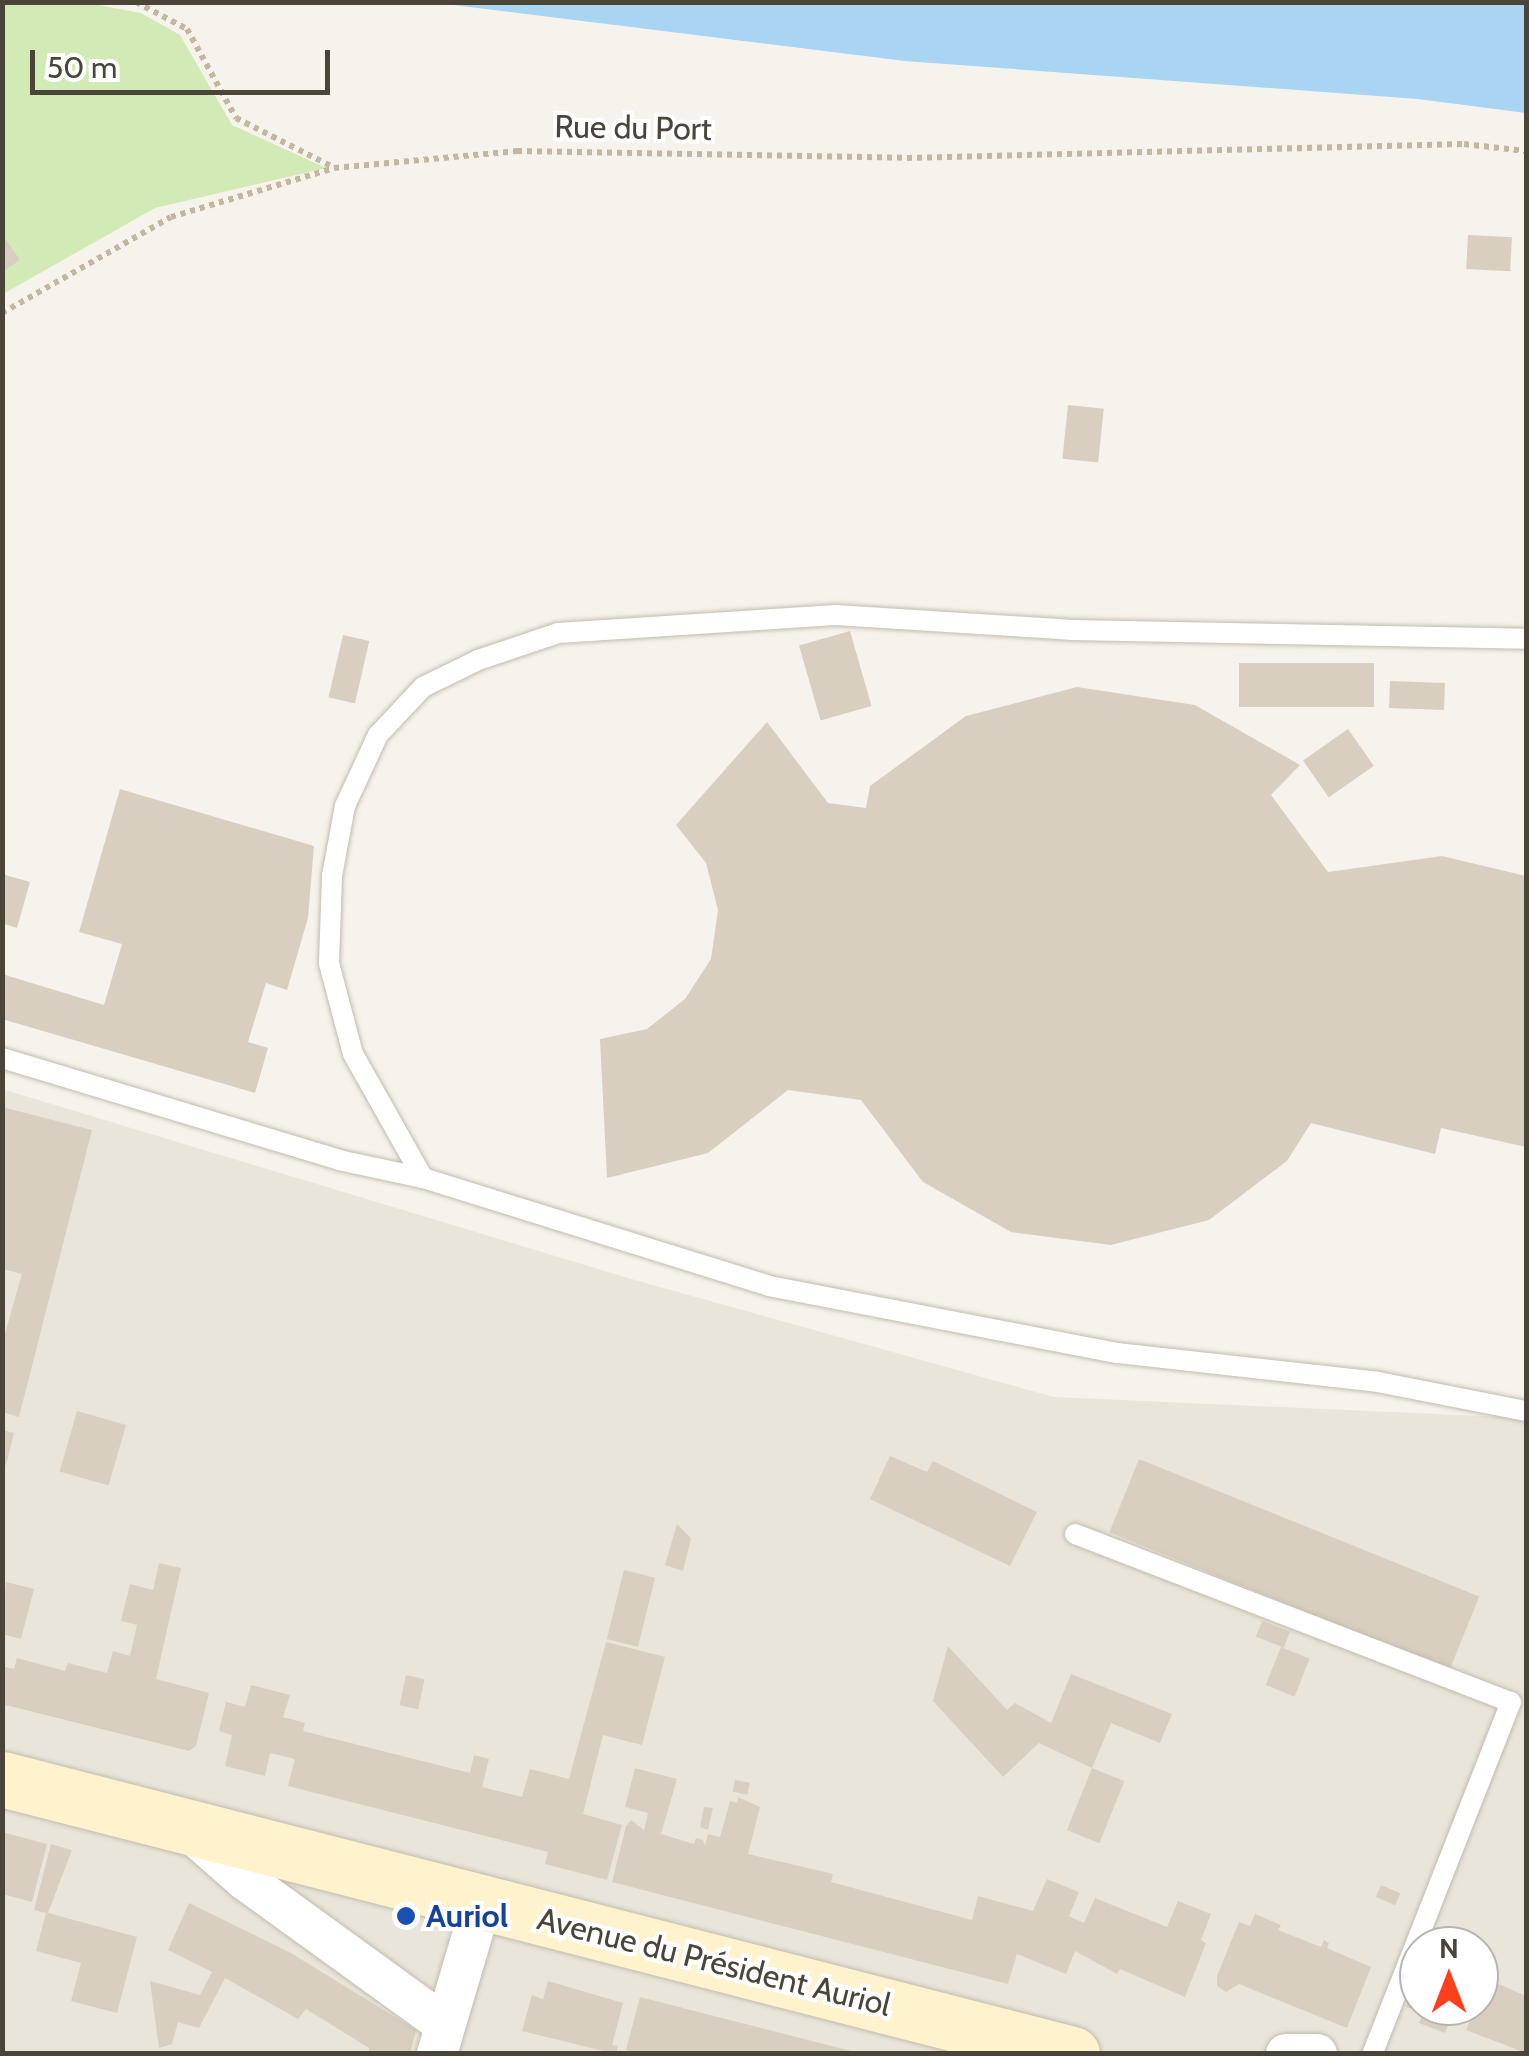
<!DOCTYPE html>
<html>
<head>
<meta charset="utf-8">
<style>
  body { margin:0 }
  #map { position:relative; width:1529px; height:2056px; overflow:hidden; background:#f6f3ec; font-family:Cabin,sans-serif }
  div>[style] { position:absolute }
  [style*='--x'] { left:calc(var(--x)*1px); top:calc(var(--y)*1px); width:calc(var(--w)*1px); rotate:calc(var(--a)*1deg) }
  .residential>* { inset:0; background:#eae5da }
  .green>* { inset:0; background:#d2eab5 }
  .water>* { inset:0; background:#a9d4f2 }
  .building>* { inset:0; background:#d8cfc1; transform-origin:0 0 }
  .path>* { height:6px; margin-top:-3px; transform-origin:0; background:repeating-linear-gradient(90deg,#c4b79f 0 5px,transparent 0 10px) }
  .roads { filter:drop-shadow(0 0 2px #c2bbae) drop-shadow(0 0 2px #c2bbae) }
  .service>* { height:20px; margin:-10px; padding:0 10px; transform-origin:10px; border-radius:10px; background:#fff }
  .minor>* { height:40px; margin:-20px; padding:0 20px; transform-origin:20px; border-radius:20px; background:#fff }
  .secondary>* { height:55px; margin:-27.5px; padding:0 27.5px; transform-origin:27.5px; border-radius:27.5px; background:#fff3cd }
  .dots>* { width:28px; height:28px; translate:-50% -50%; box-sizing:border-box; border:5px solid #fff; border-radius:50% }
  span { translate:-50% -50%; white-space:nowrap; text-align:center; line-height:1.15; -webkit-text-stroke:8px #fff; paint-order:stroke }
  .street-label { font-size:32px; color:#4b4439 }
  .transit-label { font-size:32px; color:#164399; font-weight:700 }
  .left { translate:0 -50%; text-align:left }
  .frame { position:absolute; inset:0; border:5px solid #4b4439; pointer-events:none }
  .north { position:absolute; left:1399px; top:1926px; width:100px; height:100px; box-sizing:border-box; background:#fff; border:2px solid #b7b4b0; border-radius:50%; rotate:0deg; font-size:28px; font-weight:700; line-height:40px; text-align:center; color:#4b4439 }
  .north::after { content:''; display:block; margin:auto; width:35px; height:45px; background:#fc3f1d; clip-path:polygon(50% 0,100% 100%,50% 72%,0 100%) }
  .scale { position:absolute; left:30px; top:50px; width:300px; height:45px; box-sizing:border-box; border:5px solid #4b4439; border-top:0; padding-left:12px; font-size:30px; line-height:35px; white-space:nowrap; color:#4b4439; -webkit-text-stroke:8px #fff; paint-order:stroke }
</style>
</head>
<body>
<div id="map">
  <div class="residential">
    <div style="clip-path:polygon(evenodd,2px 1089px,628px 1278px,1054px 1397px,1526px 1418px,1526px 2053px,3px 2053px,2px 1089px,1419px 1946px,1479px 1946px,1479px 2006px,1419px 2006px,1419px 1946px)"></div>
  </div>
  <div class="green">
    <div style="clip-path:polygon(3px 3px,87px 3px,141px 13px,180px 35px,232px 125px,326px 168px,155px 208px,3px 294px)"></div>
  </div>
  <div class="water">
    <div style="clip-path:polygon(437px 3px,1526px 3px,1526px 113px,1418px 99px,905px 61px)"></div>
  </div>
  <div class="building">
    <div style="clip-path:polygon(2px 234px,20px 260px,2px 272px)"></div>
    <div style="left:1468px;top:235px;width:44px;height:34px;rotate:3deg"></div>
    <div style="left:1068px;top:405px;width:36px;height:54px;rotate:6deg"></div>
    <div style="left:850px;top:631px;width:78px;height:53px;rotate:74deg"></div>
    <div style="left:343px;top:635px;width:27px;height:64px;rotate:13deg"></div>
    <div style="left:1239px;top:663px;width:135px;height:44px"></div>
    <div style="left:1390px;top:681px;width:55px;height:27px;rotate:2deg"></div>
    <div style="clip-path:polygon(1077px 687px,1195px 705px,1300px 765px,1271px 795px,1328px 872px,1442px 856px,1526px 876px,1526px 1147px,1441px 1128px,1435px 1154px,1311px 1123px,1287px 1161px,1209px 1220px,1111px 1245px,1011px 1232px,923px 1182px,861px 1100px,788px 1090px,708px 1153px,607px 1178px,600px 1039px,647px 1029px,685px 999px,711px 959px,718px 910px,706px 863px,676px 825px,767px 722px,828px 803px,866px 808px,870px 786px,966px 716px)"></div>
    <div style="left:1348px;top:729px;width:45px;height:55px;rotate:55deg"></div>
    <div style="clip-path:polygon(120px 789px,314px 846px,308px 918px,287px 990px,266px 983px,248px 1042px,268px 1048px,255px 1093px,2px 1019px,2px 974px,104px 1005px,122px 944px,79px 932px)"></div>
    <div style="clip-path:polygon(2px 874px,30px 882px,17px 928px,2px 923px)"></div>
    <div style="clip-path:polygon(2px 1107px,92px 1130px,19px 1417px,2px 1412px,2px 1344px,22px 1274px,2px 1269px)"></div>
    <div style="left:77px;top:1411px;width:51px;height:63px;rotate:16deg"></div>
    <div style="clip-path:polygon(2px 1430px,14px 1433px,6px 1465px,2px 1464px)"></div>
    <div style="clip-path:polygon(890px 1456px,927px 1472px,933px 1461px,1037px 1512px,1010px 1566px,870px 1499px)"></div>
    <div style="left:1139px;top:1459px;width:367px;height:79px;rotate:22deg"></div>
    <div style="clip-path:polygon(677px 1524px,691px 1538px,683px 1571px,665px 1565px)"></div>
    <div style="clip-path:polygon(159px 1563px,181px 1568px,156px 1679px,209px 1693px,196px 1746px,189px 1751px,6px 1705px,2px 1713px,2px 1666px,14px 1669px,17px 1658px,65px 1671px,68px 1663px,107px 1673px,113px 1651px,130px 1656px,137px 1625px,121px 1621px,130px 1584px,153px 1590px)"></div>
    <div style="left:624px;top:1570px;width:32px;height:71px;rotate:14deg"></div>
    <div style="clip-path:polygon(6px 1582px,34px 1589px,21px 1639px,2px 1634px)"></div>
    <div style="left:1262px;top:1621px;width:30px;height:17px;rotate:21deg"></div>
    <div style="clip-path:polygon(606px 1642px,665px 1657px,642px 1745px,603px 1735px,583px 1814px,622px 1825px,607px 1880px,545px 1864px,548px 1852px,288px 1786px,295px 1759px,270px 1753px,265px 1776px,225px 1766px,232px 1735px,219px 1731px,226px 1702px,245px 1707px,251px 1685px,290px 1695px,283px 1717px,305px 1723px,303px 1731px,470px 1773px,474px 1755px,489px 1759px,482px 1787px,522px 1797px,530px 1769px,569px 1779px)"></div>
    <div style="clip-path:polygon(948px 1646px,1007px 1710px,1015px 1703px,1051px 1723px,1071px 1674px,1172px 1714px,1160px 1743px,1111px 1723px,1092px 1768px,1039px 1743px,1003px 1777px,933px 1701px)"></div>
    <div style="left:1281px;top:1647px;width:31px;height:41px;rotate:22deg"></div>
    <div style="left:406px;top:1675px;width:19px;height:31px;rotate:12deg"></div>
    <div style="clip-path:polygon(635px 1768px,677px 1779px,661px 1834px,694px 1844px,696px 1838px,703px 1840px,705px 1846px,708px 1834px,720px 1837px,730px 1801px,737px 1803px,738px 1797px,760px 1807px,748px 1854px,833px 1874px,831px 1882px,972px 1920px,978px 1896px,1033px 1911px,1047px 1879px,1079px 1892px,1069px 1916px,1084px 1923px,1095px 1898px,1167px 1927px,1178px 1901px,1211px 1914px,1201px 1940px,1206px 1943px,1185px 1997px,1120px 1969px,1117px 1974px,1075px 1951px,1066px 1974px,1017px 1954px,1008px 1984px,612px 1882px,626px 1826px,631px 1820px,644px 1830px,648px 1813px,625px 1807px)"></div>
    <div style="left:1092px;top:1768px;width:35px;height:67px;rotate:22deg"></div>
    <div style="left:735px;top:1780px;width:15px;height:12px;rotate:11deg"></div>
    <div style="clip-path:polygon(704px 1807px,713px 1808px,708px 1830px,700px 1827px)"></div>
    <div style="clip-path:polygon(2px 1832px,47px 1844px,32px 1902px,2px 1894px)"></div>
    <div style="clip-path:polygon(51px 1844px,72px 1850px,48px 1913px,137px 1937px,117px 2013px,71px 2001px,81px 1963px,36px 1951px,46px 1913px,34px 1910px)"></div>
    <div style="left:1381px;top:1885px;width:21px;height:13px;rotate:23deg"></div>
    <div style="clip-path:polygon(189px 1903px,291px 1953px,416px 2030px,410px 2054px,368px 2054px,369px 2048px,306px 2009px,298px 2019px,225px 1978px,199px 2028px,178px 2022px,172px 2044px,159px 2048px,150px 1981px,200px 1995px,212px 1972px,168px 1950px)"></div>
    <div style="clip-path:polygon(1255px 1914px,1281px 1925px,1278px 1930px,1321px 1947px,1324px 1940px,1329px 1943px,1327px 1948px,1371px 1967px,1347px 2028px,1239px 1984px,1226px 1992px,1217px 1986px,1217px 1976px,1239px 1922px,1250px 1926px)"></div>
    <div style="clip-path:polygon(1419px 1975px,1419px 2006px,1456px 2006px,1445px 2033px,1419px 2023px,1423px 2013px,1406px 2007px)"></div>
    <div style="clip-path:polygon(1487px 1979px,1526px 1996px,1526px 2053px,1466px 2030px)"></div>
    <div style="clip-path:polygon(548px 1981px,623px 2003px,612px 2045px,618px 2046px,616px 2054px,522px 2031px,532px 1995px,543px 1999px)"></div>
    <div style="clip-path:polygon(640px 1997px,855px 2052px,855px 2054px,638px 2054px,626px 2050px)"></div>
  </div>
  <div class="path">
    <div style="--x:136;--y:2;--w:58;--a:27.9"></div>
    <div style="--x:187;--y:29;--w:102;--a:61.2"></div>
    <div style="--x:236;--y:118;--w:109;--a:26.8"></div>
    <div style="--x:2;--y:313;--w:194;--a:-29.6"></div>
    <div style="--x:171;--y:217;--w:170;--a:-16.7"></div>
    <div style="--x:334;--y:168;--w:184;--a:-5.3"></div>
    <div style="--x:517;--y:151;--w:390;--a:1"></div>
    <div style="--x:907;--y:158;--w:557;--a:-1.44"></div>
    <div style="--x:1464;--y:144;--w:62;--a:6.4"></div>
  </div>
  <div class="roads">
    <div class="service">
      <div style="--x:2;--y:1058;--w:352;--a:16.8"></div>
      <div style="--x:339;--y:1160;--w:86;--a:12.1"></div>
      <div style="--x:423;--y:1178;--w:362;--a:17.3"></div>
      <div style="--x:769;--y:1286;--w:354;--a:10.9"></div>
      <div style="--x:1117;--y:1353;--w:263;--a:6.3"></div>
      <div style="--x:1378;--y:1382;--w:151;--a:11.1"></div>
      <div style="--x:423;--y:1178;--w:142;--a:-119.4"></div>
      <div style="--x:353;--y:1054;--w:94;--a:-104.8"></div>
      <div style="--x:329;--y:963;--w:87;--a:-88"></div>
      <div style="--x:332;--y:876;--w:71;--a:-79.5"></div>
      <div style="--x:345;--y:806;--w:78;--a:-65.1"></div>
      <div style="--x:378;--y:735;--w:66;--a:-46.8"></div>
      <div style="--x:423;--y:687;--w:61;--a:-26.1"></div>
      <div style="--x:478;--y:660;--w:84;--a:-18.6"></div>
      <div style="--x:558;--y:633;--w:278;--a:-3.7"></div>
      <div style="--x:835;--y:615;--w:238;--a:3.6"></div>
      <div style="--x:1073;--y:630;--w:453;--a:1.1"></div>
      <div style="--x:1075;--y:1534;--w:467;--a:21.1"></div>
      <div style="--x:1511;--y:1702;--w:378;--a:111.5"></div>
    </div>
    <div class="minor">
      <div style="--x:189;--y:1831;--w:74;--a:41.2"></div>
      <div style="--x:245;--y:1880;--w:247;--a:35.9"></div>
      <div style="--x:437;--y:2054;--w:159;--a:-73.5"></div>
      <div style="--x:1286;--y:2054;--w:31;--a:0"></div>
    </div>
    <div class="secondary">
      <div style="--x:2;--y:1779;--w:1105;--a:14.41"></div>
    </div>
  </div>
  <div class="dots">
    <div style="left:406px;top:1916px;background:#1a4fb4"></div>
  </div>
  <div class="street-label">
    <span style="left:633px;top:128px;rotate:1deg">Rue du Port</span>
    <span style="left:714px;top:1962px;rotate:14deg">Avenue du Président Auriol</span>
  </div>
  <div class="transit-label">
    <span class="left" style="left:426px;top:1916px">Auriol</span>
  </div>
  <div class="frame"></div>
  <div class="north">N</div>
  <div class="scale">50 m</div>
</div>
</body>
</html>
